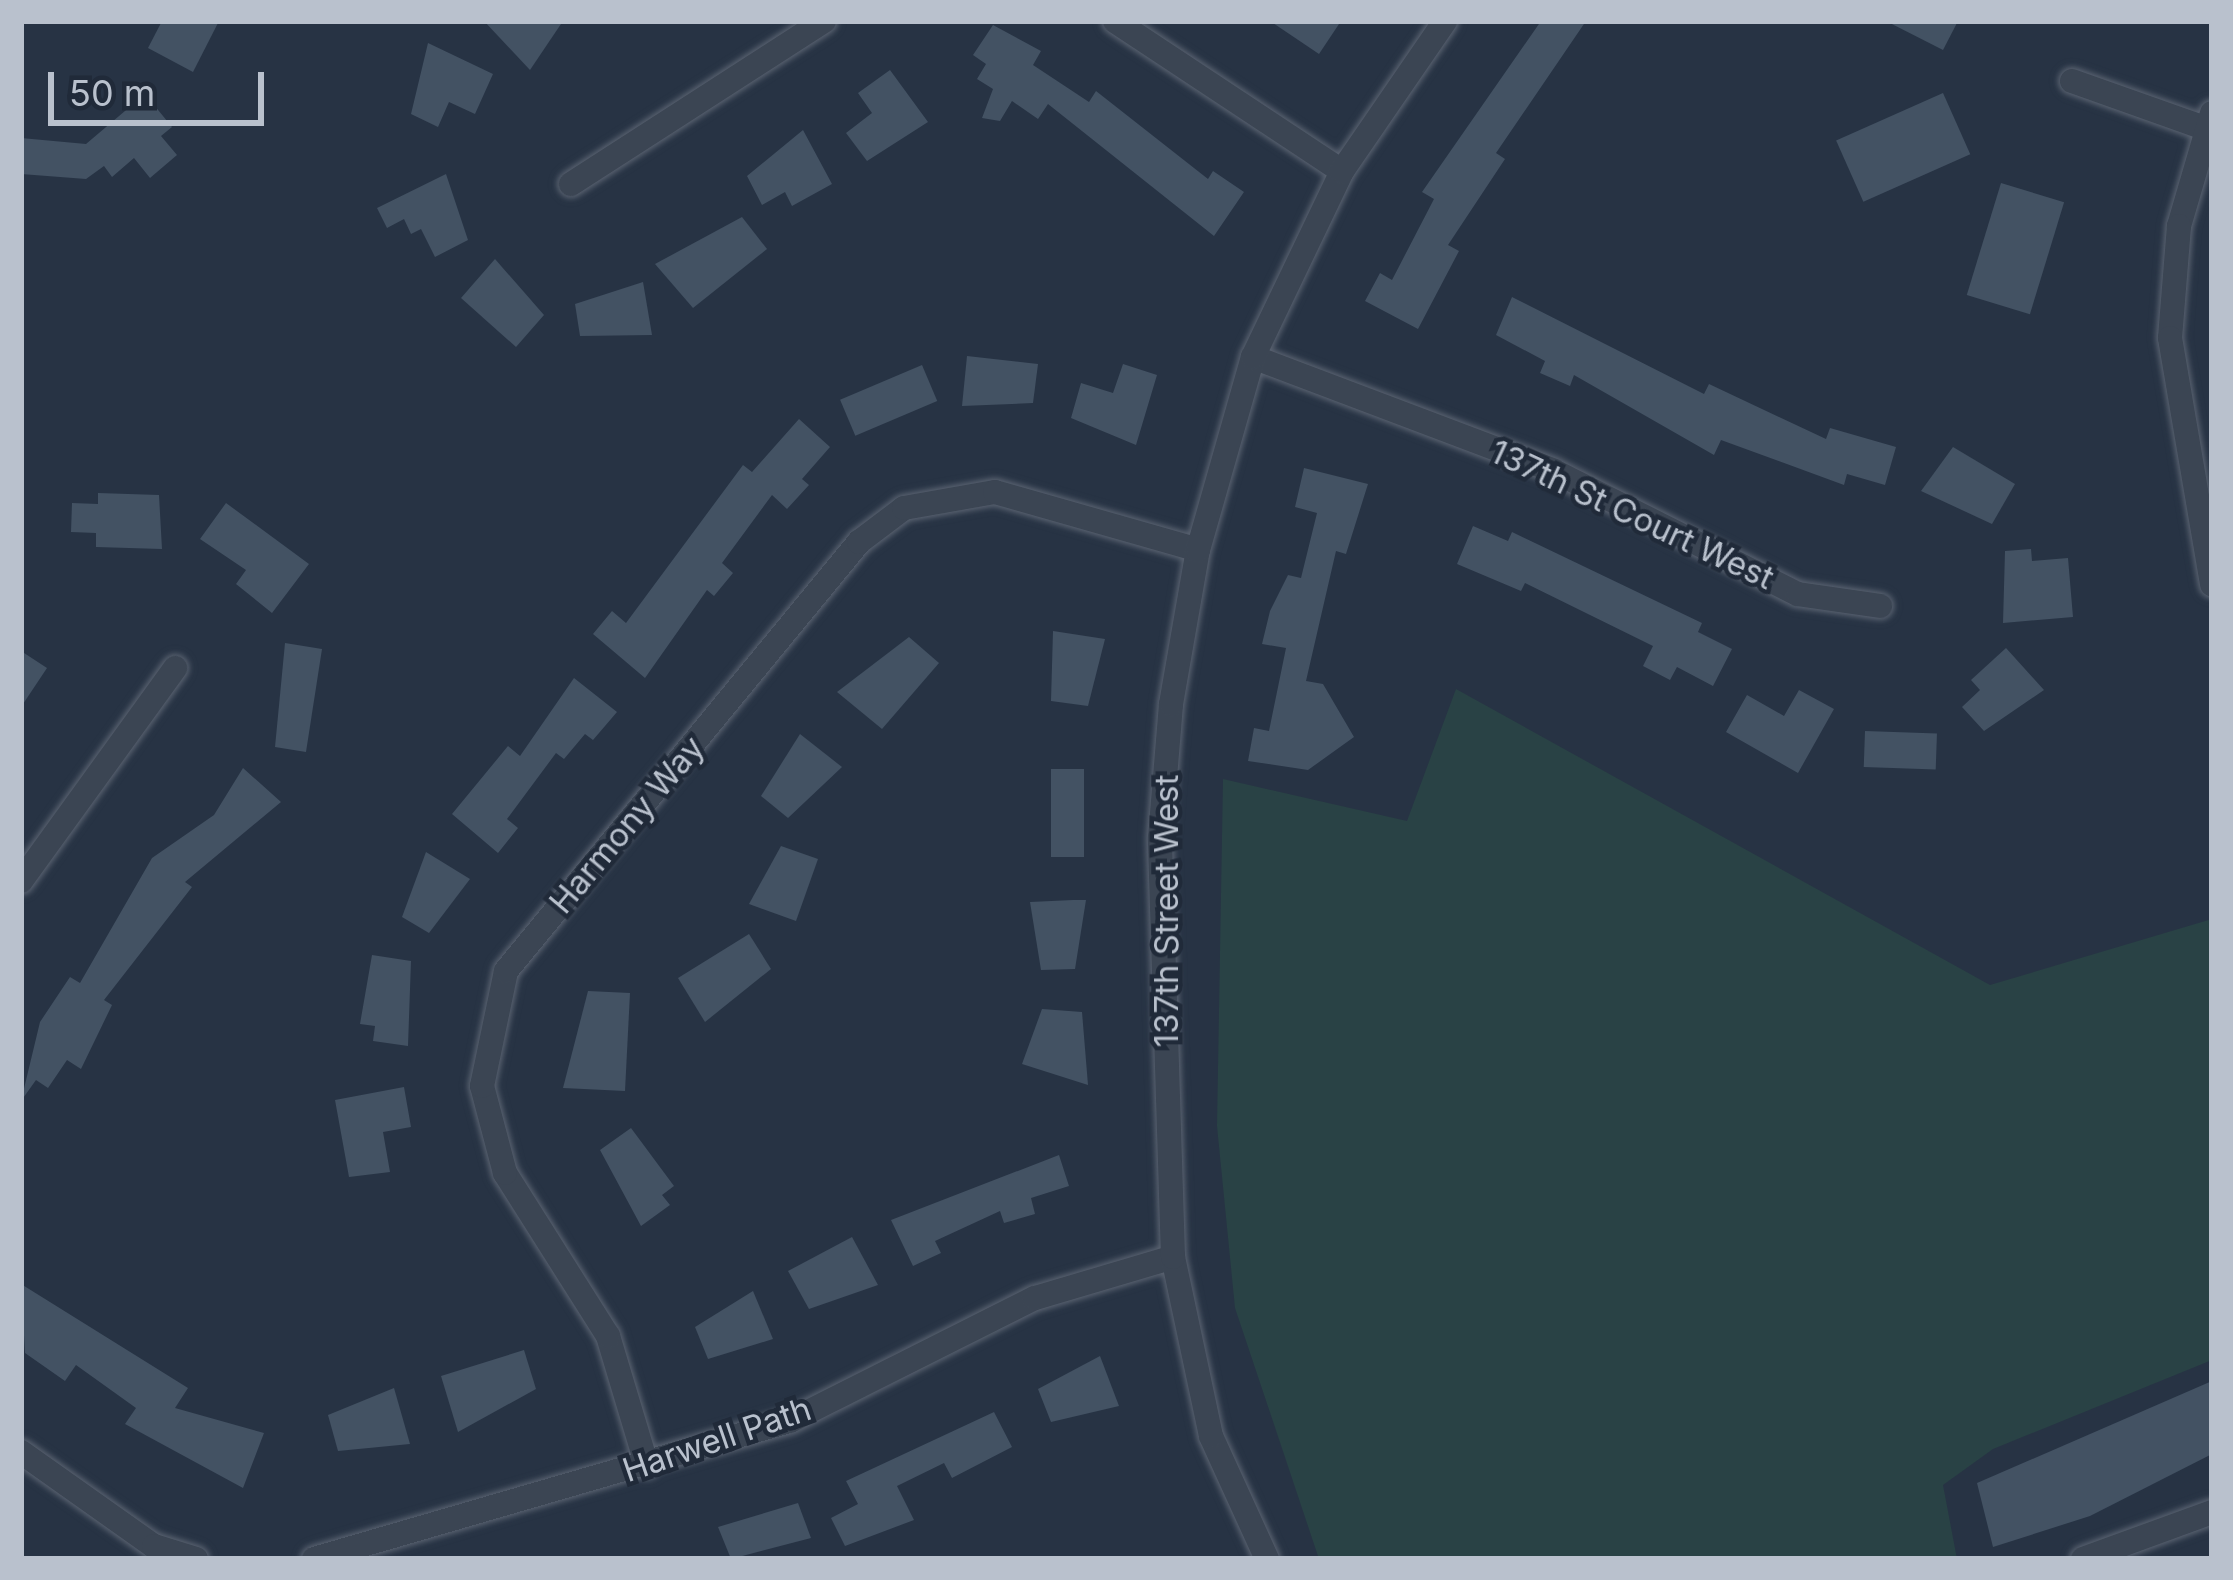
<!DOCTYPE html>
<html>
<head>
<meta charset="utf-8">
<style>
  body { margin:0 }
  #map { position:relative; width:2233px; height:1580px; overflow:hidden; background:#273344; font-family:Inter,sans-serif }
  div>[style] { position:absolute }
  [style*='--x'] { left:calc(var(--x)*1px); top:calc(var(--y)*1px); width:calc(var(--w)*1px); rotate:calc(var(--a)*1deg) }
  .green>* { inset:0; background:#294245 }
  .building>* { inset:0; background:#435263; transform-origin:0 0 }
  .roads { filter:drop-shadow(0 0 3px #5a6371) drop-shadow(0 0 3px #5a6371) }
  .street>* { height:24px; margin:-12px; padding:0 12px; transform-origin:12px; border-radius:12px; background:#3b4553 }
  span { translate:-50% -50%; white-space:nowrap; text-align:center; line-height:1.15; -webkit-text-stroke:9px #202a39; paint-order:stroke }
  .street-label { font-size:33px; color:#b9c1cd }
  .frame { position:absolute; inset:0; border:24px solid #b9c1cd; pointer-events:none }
  .scale { position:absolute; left:48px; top:72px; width:216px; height:54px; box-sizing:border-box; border:6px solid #b9c1cd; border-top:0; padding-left:15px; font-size:36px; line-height:42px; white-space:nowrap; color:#b9c1cd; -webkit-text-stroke:9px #202a39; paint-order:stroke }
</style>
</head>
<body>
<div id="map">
  <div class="green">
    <div style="clip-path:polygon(1456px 689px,1990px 985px,2212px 919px,2212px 1360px,1993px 1449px,1943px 1485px,1957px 1559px,1319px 1559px,1235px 1308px,1217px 1126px,1223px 779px,1407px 821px)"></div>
  </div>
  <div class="building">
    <div style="clip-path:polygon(162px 21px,219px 21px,193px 72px,148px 48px)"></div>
    <div style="clip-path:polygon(484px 21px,563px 21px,530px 70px)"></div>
    <div style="clip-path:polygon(1270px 21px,1341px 21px,1319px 54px)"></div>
    <div style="clip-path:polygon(1541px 21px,1586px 21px,1496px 153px,1505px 159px,1448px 245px,1459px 251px,1418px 329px,1365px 301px,1380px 273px,1392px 280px,1434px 199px,1422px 192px)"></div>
    <div style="clip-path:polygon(1886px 21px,1958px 21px,1943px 50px)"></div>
    <div style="clip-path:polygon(993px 25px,1041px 51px,1033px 65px,1089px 102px,1096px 91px,1208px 179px,1213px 171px,1244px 192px,1214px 236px,1048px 104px,1038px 119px,1012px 101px,1000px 121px,982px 118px,993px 89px,977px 79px,986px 64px,973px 55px)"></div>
    <div style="clip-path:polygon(428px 43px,493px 74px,475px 114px,449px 102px,438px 127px,411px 114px)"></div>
    <div style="clip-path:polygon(890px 70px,928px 122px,867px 161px,846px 133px,872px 113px,858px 93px)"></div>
    <div style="left:1943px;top:93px;width:67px;height:117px;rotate:66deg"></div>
    <div style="clip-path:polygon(145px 94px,172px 127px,161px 136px,177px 155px,150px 178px,134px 158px,112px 177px,104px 166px,86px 179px,21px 174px,21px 138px,86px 144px)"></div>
    <div style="clip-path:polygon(803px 130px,832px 184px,792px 206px,785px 192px,762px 205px,747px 176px)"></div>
    <div style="clip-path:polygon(446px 174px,468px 240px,435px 257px,421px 229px,411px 234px,404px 219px,387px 228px,377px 208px)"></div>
    <div style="left:2001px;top:183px;width:66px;height:117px;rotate:17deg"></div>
    <div style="clip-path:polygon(742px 217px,767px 249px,693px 308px,655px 264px)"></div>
    <div style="clip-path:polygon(495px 259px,544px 315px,516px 347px,461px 298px)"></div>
    <div style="clip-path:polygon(643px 282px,652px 335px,580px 336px,575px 304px)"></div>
    <div style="clip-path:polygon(1512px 297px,1704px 394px,1709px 384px,1826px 439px,1830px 428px,1896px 447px,1885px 485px,1847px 474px,1844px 485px,1721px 440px,1714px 455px,1574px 375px,1570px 386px,1540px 373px,1545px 361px,1496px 335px)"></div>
    <div style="clip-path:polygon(967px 356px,1038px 364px,1033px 403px,962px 406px)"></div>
    <div style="clip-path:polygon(1123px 364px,1157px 375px,1136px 445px,1071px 418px,1081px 383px,1113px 393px)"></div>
    <div style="left:922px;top:365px;width:39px;height:89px;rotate:67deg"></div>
    <div style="clip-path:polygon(799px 419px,830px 447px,802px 479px,809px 485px,787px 509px,772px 495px,722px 563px,733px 573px,714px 596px,707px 590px,645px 678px,593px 634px,612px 611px,626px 623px,743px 465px,752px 472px)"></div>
    <div style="clip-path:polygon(1953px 447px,2015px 484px,1992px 524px,1921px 491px)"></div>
    <div style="clip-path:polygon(1304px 468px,1368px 484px,1346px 554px,1336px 551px,1306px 681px,1323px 684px,1354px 737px,1308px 770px,1248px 761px,1254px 728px,1269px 731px,1286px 648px,1262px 644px,1270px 611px,1288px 575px,1301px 578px,1317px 513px,1295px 507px)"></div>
    <div style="clip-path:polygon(98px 493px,159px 495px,162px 549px,96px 547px,96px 533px,71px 532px,72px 503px,98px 504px)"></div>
    <div style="clip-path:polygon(226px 503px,309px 564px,272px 613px,236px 584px,246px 570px,200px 539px)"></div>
    <div style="clip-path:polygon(1473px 526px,1508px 541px,1512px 532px,1702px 623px,1698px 632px,1732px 649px,1713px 686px,1677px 667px,1670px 680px,1643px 666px,1653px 646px,1525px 583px,1521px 591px,1457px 564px)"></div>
    <div style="clip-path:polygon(2031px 549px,2032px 561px,2068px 558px,2073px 617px,2003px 623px,2005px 551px)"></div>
    <div style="clip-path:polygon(1053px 631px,1105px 639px,1088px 706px,1051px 701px)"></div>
    <div style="clip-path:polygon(909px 637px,939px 663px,882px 729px,837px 692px)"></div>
    <div style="clip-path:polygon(285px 643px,322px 649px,306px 752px,275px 747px)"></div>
    <div style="clip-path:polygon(2006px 648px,2044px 690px,1984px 731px,1962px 707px,1980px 690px,1971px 680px)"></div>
    <div style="clip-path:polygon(21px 651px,47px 668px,21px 707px)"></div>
    <div style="clip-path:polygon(574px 678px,617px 712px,593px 740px,585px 734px,564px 759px,556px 753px,507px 819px,518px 828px,498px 853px,452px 814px,508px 746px,520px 756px)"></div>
    <div style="clip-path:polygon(1799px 690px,1834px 709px,1798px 773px,1726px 732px,1747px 695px,1784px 716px)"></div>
    <div style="left:1865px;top:731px;width:72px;height:36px;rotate:2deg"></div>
    <div style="clip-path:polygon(800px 734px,842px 767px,788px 818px,761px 796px)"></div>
    <div style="clip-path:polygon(243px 768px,281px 802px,185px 882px,192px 887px,104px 1000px,112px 1005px,81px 1069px,67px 1060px,48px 1088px,36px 1080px,21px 1101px,40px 1022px,70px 977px,80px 983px,152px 858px,214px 815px)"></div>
    <div style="left:1051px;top:769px;width:33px;height:88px"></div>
    <div style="clip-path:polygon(781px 846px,818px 859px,796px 921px,749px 904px)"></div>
    <div style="clip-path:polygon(426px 852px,470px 879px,429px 933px,402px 917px)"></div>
    <div style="clip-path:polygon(1073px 900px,1086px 900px,1075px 969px,1041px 970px,1030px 902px)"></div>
    <div style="clip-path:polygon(749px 934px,771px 969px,705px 1022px,678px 978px)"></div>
    <div style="clip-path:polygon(372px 955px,411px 961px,408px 1046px,373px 1041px,375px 1026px,360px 1024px)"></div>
    <div style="clip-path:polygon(588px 991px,630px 993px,625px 1091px,563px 1088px)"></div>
    <div style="clip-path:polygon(1042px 1009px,1082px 1012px,1088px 1085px,1022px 1064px)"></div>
    <div style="clip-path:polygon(404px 1087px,411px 1127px,383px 1132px,390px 1172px,349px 1177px,335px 1100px)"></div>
    <div style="clip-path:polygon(631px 1128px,674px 1186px,662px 1195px,670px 1205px,641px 1226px,600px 1150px)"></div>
    <div style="clip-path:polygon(1059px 1155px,1069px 1186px,1031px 1198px,1035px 1214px,1004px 1223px,1000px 1211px,935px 1241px,941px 1253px,913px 1266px,891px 1220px)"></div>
    <div style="clip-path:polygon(852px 1237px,878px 1285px,809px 1309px,788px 1271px)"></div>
    <div style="clip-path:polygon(21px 1284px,188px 1388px,175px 1408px,264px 1433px,243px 1488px,125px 1424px,136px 1408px,76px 1365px,65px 1381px,25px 1353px)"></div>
    <div style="clip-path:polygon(753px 1291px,773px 1339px,708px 1359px,695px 1327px)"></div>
    <div style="clip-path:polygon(524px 1350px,536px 1389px,458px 1432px,441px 1376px)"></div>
    <div style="clip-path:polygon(1100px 1356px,1119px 1406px,1051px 1422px,1038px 1389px)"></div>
    <div style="clip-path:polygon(2212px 1381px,2212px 1454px,2090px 1516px,1993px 1547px,1977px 1483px)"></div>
    <div style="clip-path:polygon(394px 1388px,410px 1444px,338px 1451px,328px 1415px)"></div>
    <div style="clip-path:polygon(994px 1412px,1012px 1447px,952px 1478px,944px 1463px,897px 1486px,914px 1520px,845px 1546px,831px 1518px,858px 1504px,846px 1481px)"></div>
    <div style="clip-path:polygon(798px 1503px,811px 1538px,731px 1559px,718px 1527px)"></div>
  </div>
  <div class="roads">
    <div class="street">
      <div style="--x:1115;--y:21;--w:272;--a:33.5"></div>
      <div style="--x:2072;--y:81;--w:141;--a:19.5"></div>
      <div style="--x:2212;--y:113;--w:118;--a:106.3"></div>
      <div style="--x:2179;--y:226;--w:112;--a:94.6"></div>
      <div style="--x:2170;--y:338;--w:250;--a:80.3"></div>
      <div style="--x:571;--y:184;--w:301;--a:-32.8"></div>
      <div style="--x:1253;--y:357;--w:322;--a:20.7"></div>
      <div style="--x:1554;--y:471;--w:273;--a:26.8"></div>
      <div style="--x:1798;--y:594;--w:83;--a:8.3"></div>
      <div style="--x:21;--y:881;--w:263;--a:-54.1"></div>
      <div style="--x:21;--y:1452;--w:163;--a:35.3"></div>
      <div style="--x:154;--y:1546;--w:44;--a:17.2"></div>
      <div style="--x:647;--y:1466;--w:136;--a:-106.7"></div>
      <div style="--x:608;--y:1336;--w:193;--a:-122.3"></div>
      <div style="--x:505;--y:1173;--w:90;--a:-104.8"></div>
      <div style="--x:482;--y:1086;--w:117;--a:-78.2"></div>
      <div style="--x:506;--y:971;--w:556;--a:-50.55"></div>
      <div style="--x:859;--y:542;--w:56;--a:-37.1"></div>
      <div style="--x:904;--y:508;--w:92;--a:-10"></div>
      <div style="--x:995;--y:492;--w:211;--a:15.9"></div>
      <div style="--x:314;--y:1559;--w:496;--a:-16.2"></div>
      <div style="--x:790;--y:1421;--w:274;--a:-26.7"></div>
      <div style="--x:1035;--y:1298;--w:144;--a:-16.5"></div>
      <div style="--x:1267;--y:1559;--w:135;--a:-114.5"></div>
      <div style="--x:1211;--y:1436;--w:183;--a:-102"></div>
      <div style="--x:1173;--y:1257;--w:419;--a:-91.8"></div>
      <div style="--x:1160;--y:838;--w:134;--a:-85.3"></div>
      <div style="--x:1171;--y:704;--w:156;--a:-80.1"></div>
      <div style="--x:1198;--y:550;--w:201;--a:-74.1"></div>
      <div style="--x:1253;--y:357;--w:206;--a:-64.4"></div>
      <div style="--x:1342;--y:171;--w:182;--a:-55.5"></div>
      <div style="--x:2083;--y:1559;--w:137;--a:-20"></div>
    </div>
  </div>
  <div class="street-label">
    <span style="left:1632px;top:515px;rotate:25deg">137th St Court West</span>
    <span style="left:627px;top:825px;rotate:-50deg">Harmony Way</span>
    <span style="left:1167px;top:911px;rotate:-90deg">137th Street West</span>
    <span style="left:717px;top:1440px;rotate:-19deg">Harwell Path</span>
  </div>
  <div class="frame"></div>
  <div class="scale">50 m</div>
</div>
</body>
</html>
